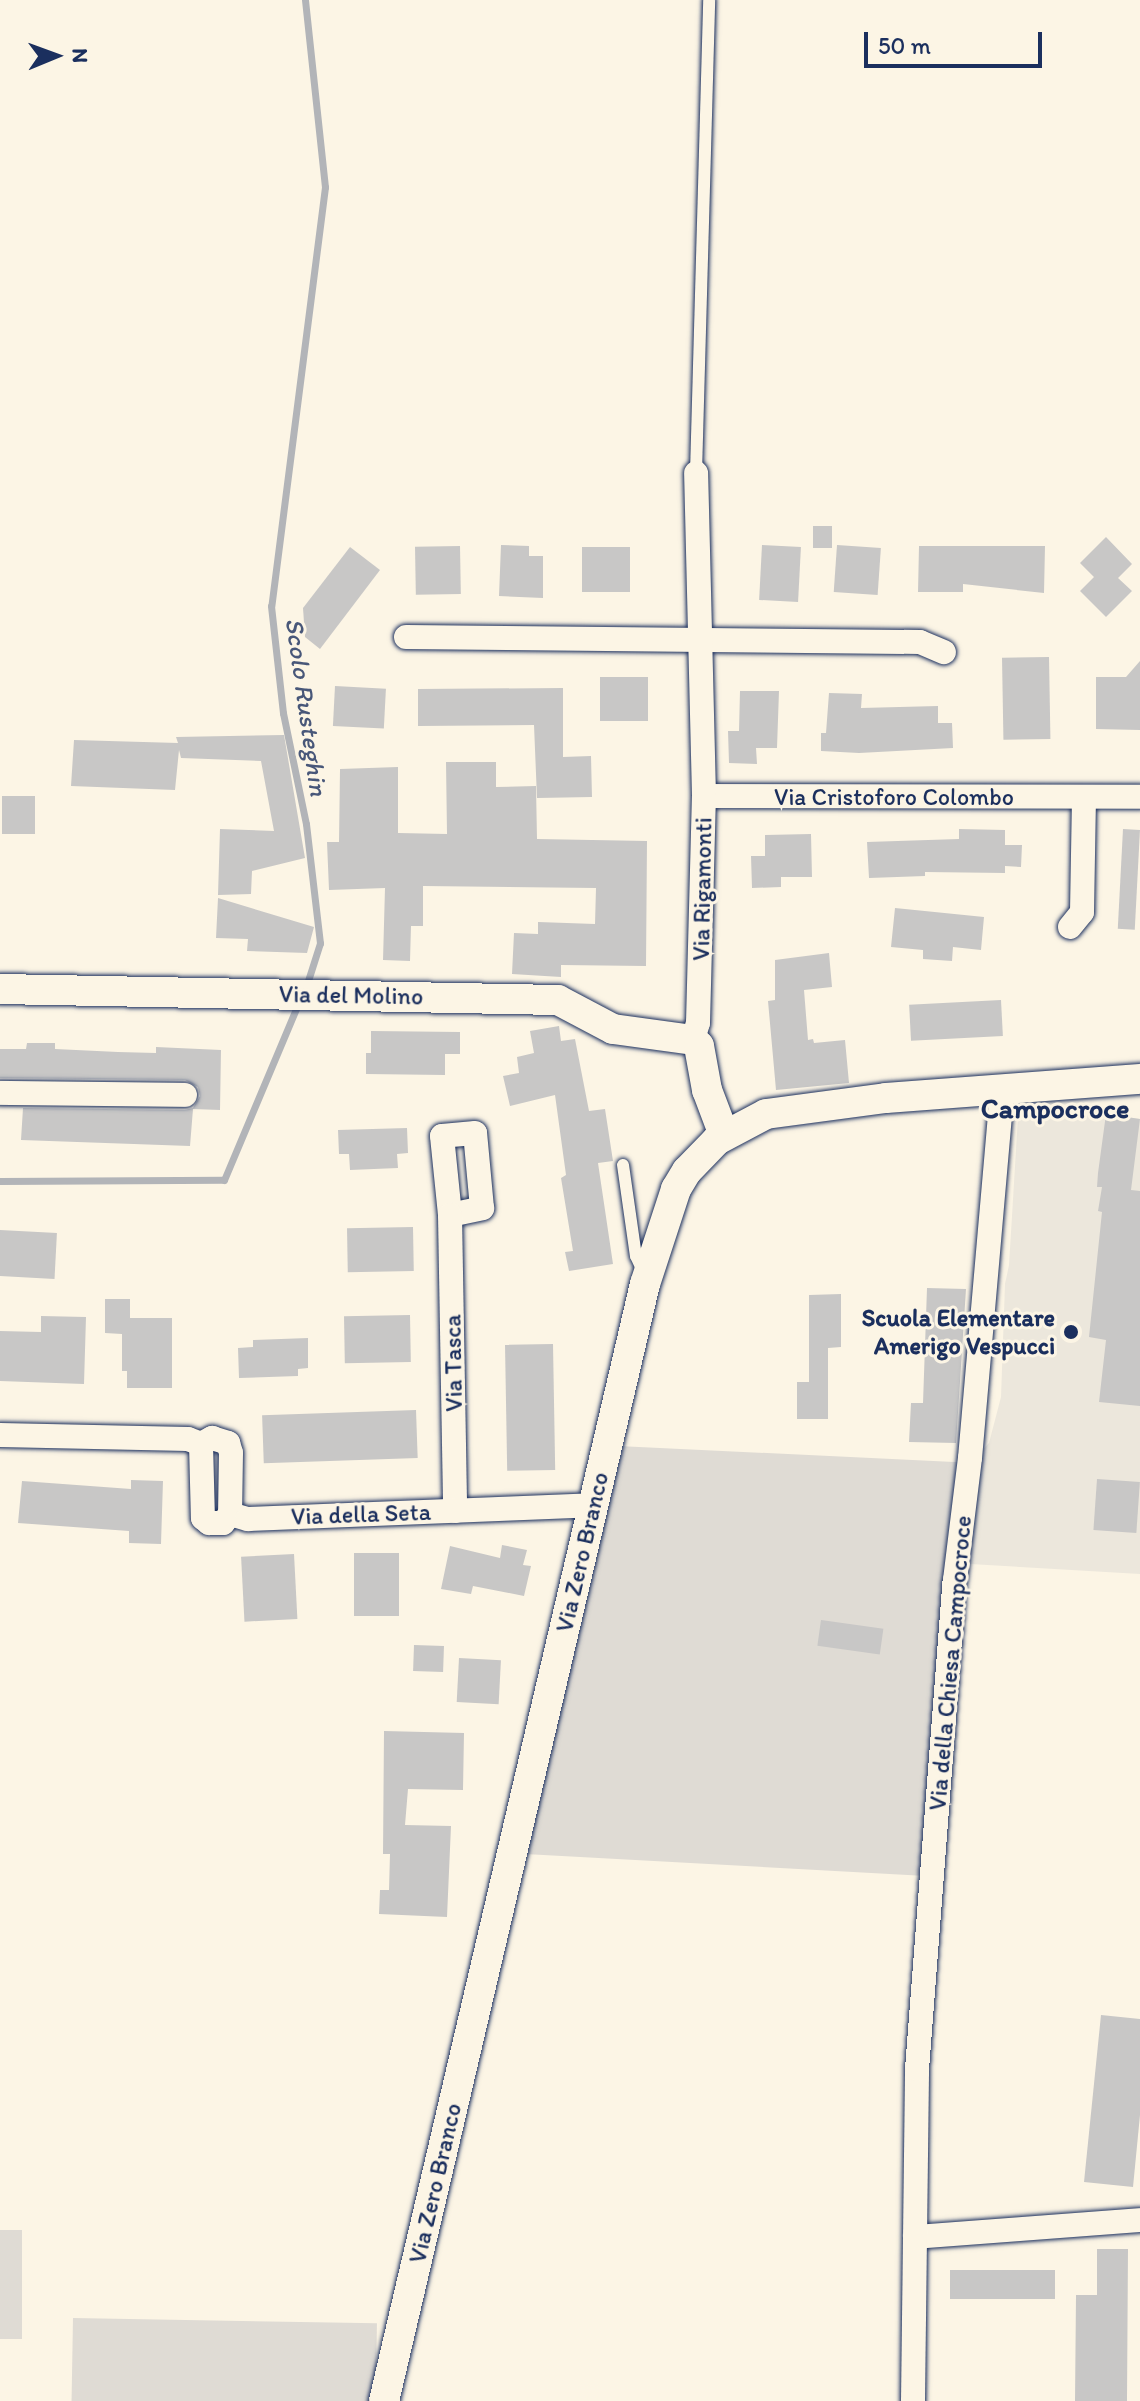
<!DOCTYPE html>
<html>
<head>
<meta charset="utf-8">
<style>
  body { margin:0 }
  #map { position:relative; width:1140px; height:2401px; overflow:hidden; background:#fcf5e5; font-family:Itim,sans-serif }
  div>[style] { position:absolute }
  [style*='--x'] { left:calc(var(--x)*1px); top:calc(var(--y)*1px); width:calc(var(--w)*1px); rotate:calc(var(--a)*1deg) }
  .built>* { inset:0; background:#ece7dc }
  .green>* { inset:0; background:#dfdbd4; transform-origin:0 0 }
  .stream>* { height:7px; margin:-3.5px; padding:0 3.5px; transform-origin:3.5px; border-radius:3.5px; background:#b2b4b8 }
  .building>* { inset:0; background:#c8c7c6; transform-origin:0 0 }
  .roads { filter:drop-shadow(0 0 2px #1b2f5e) drop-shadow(0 0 2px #1b2f5e) }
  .service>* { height:12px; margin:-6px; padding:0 6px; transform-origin:6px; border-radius:6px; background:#fcf5e5 }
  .minor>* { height:24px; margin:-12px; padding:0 12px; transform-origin:12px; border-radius:12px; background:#fcf5e5 }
  .tertiary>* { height:30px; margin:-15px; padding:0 15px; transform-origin:15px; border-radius:15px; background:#fcf5e5 }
  .dots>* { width:22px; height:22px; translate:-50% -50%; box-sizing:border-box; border:4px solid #fcf5e5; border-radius:50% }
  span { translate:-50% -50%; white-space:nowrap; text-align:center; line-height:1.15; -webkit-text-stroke:6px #fcf5e5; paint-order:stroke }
  .street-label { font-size:24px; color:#1b2f5e }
  .poi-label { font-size:24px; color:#1b2f5e; font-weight:700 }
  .right { translate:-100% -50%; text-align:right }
  .water-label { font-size:26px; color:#485779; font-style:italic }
  .quarter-label { font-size:28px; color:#1b2f5e; font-weight:700 }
  .north { position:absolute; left:16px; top:16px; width:80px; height:80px; -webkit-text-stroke:6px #fcf5e5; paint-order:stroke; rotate:89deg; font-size:22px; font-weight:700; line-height:32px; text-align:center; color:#1b2f5e }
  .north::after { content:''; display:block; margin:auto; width:28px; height:36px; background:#1b2f5e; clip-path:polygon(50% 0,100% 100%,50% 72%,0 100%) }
  .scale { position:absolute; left:864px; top:32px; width:178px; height:36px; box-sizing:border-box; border:4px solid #1b2f5e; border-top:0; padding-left:10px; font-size:24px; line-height:28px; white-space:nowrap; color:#1b2f5e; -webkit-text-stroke:6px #fcf5e5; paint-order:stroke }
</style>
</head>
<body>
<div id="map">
  <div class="built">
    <div style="clip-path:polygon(1094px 1106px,1106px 1114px,1140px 1119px,1140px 1574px,970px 1564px,981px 1452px,989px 1443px,1001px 1397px,1005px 1284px,1009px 1265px,1018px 1117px,1024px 1111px,1035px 1108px)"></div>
  </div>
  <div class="green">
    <div style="clip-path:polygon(618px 1446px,975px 1463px,926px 1876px,525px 1854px)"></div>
    <div style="left:0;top:2230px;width:22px;height:109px"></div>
    <div style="left:73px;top:2318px;width:304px;height:83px;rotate:1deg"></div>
  </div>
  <div class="stream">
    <div style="--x:305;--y:0;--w:188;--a:83.9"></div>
    <div style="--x:325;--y:187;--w:422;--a:97.3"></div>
    <div style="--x:271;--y:606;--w:108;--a:83.6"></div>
    <div style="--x:283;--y:713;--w:113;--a:78.3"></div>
    <div style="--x:306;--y:824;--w:120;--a:83.3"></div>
    <div style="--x:320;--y:943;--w:46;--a:107.7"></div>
    <div style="--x:0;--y:1181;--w:224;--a:-0.3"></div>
    <div style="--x:224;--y:1180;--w:193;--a:-67.2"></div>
  </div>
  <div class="building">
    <div style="left:832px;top:526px;width:22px;height:19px;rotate:90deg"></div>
    <div style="clip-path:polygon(1106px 537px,1132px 564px,1118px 578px,1132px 591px,1106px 617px,1080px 591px,1094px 577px,1080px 563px)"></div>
    <div style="clip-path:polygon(501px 545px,529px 546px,529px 556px,543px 556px,543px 598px,499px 596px)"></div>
    <div style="left:762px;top:545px;width:39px;height:55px;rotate:3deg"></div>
    <div style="left:837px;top:545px;width:44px;height:47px;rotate:4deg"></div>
    <div style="left:460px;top:546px;width:48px;height:45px;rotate:89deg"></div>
    <div style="clip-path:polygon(919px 546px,1045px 546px,1044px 593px,963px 584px,963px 592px,918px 592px)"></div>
    <div style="clip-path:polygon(350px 547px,380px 570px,320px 649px,305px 637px,303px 608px)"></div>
    <div style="left:582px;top:547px;width:48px;height:45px"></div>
    <div style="left:1049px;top:657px;width:82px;height:47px;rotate:89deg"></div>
    <div style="clip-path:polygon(1140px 661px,1140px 730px,1096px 729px,1096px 677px,1126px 677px)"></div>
    <div style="left:600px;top:677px;width:48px;height:44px"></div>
    <div style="left:335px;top:686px;width:51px;height:40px;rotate:3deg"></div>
    <div style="clip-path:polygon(563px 688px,563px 757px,591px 756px,592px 797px,537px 798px,534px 725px,418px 726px,418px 689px)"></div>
    <div style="clip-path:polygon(740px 691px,779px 691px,777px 748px,756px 748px,757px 764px,729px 763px,728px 731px,739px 731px)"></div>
    <div style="clip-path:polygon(829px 693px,862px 694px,861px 708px,938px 706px,938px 723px,952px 723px,953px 748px,859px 753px,821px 751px,821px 733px,826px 733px)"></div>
    <div style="clip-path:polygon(284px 735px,305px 858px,252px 871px,251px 894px,218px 895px,220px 829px,274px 831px,261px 761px,181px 758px,179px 750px,175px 790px,71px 786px,74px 740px,178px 743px,176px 737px)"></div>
    <div style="clip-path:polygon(446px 762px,496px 762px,496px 787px,536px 786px,537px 839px,647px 841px,646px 966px,561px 965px,561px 977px,512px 974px,514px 933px,538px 934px,538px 922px,595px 924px,596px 888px,423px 886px,423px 926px,411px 926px,410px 961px,383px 960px,385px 888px,329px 890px,327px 842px,339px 842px,340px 769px,398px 767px,398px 833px,447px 834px)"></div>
    <div style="left:2px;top:796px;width:33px;height:38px"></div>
    <div style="clip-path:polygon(959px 829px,1005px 830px,1005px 845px,1022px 845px,1021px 867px,1005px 866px,1005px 873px,925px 872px,925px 876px,869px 878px,867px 842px,959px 839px)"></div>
    <div style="left:1123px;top:829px;width:17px;height:100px;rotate:3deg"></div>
    <div style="clip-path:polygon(811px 834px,812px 877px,781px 877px,781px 887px,752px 888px,751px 856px,765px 856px,765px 835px)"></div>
    <div style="clip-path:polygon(218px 898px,314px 927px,307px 953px,247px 951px,248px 939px,216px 938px)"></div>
    <div style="clip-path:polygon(895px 908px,984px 917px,981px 950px,953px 947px,952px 961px,923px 959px,923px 950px,891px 947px)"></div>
    <div style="clip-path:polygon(829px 953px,832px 987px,804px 990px,808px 1040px,813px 1039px,814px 1043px,845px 1040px,849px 1083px,776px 1090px,768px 1001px,775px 1000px,775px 960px)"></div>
    <div style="left:1001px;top:1000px;width:36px;height:92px;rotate:87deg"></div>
    <div style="clip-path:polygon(559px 1026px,561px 1041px,575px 1039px,589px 1111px,605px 1109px,613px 1161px,598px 1163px,613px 1264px,569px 1271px,565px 1252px,573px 1251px,561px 1178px,566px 1175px,555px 1095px,510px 1106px,503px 1076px,519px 1073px,517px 1057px,534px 1053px,530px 1031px)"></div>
    <div style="clip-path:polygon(371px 1031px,460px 1032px,460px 1054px,445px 1054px,445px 1075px,366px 1074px,366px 1053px,371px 1053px)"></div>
    <div style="clip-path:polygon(27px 1043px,55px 1043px,55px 1049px,118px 1052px,156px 1053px,156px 1047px,221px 1050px,220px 1110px,193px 1109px,190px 1146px,21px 1140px,23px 1108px,185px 1110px,193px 1108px,200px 1096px,198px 1087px,185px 1080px,0 1078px,0 1049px,26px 1049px)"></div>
    <div style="clip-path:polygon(1106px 1114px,1140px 1119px,1131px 1190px,1140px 1191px,1140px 1406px,1099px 1402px,1106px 1340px,1089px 1337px,1102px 1212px,1098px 1211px,1102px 1187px,1097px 1187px,1098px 1173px)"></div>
    <div style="clip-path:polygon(407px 1128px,408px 1153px,397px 1154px,398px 1168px,350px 1170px,349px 1154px,339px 1154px,338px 1130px)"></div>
    <div style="left:413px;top:1227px;width:44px;height:66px;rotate:89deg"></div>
    <div style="left:0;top:1230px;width:57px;height:46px;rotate:3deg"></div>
    <div style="clip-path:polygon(927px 1288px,966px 1289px,956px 1443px,909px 1442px,911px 1403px,923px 1403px)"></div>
    <div style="clip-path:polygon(841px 1294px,841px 1347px,828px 1348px,828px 1419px,797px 1419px,797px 1382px,809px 1382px,809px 1295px)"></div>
    <div style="clip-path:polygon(105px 1299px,130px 1299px,130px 1318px,172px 1318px,172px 1388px,127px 1388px,127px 1371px,122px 1371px,122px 1334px,105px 1333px)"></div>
    <div style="left:410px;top:1315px;width:47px;height:66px;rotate:89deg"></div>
    <div style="clip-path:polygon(41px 1316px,86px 1317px,84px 1384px,0 1381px,0 1331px,41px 1332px)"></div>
    <div style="clip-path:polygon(308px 1338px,308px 1368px,298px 1369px,298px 1376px,239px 1378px,238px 1348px,253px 1347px,253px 1340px)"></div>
    <div style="left:553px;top:1344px;width:126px;height:48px;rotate:89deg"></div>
    <div style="left:416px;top:1410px;width:48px;height:154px;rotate:88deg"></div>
    <div style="left:1097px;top:1479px;width:43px;height:51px;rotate:4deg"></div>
    <div style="clip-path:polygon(131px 1480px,163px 1481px,161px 1544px,129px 1543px,129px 1531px,18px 1523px,22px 1481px,131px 1489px)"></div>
    <div style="clip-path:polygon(502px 1545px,527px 1550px,523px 1565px,531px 1566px,524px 1596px,473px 1586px,471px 1594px,441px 1589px,450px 1546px,500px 1558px)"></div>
    <div style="left:354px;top:1553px;width:45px;height:63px"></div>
    <div style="left:294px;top:1554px;width:65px;height:53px;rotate:87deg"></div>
    <div style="left:821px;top:1620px;width:63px;height:26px;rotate:8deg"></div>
    <div style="left:414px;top:1645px;width:30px;height:26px;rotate:2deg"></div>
    <div style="left:459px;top:1658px;width:42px;height:44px;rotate:3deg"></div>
    <div style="clip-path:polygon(384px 1731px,464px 1733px,463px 1790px,408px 1789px,405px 1825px,451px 1826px,447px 1917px,379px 1914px,380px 1890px,389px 1890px,390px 1854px,383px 1854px)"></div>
    <div style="clip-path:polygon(1101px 2015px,1140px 2019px,1140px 2115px,1133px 2187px,1084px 2182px)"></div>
    <div style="clip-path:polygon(1097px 2249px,1128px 2249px,1127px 2401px,1075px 2401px,1076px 2295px,1097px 2295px)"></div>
    <div style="left:950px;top:2270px;width:105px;height:29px"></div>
  </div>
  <div class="roads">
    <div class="service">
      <div style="--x:696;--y:473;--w:473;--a:-88.4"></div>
      <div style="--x:623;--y:1165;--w:92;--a:81.9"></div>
      <div style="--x:636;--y:1256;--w:17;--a:65"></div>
    </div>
    <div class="minor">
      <div style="--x:406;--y:637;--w:514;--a:0.56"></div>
      <div style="--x:920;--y:642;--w:26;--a:23"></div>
      <div style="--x:704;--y:796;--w:436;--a:0.1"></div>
      <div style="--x:1070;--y:927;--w:19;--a:-51"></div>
      <div style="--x:1082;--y:912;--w:115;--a:-89"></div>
      <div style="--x:693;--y:1040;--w:18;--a:-74"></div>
      <div style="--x:698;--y:1023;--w:227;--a:-88.5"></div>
      <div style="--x:704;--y:796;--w:323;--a:-91.4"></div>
      <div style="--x:0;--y:1093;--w:185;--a:0.6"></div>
      <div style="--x:450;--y:1215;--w:33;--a:-12"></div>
      <div style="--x:482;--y:1208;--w:75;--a:-95.3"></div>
      <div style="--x:475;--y:1133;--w:33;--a:175"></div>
      <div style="--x:442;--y:1136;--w:79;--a:84.2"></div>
      <div style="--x:450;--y:1215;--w:296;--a:89"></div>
      <div style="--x:0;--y:1435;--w:188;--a:1.2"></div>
      <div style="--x:188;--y:1439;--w:14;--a:21"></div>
      <div style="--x:201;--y:1444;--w:74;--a:88.5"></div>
      <div style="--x:203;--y:1518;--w:8;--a:40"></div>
      <div style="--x:209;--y:1523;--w:14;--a:0"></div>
      <div style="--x:223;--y:1523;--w:11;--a:-52"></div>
      <div style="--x:201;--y:1444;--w:13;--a:-29"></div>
      <div style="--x:212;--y:1438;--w:17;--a:17"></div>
      <div style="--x:228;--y:1443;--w:10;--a:73"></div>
      <div style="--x:231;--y:1453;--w:61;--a:90.9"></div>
      <div style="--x:230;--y:1514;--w:19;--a:16"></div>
      <div style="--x:248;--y:1519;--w:345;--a:-2.3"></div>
      <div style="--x:915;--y:2237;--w:226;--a:-4.3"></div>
      <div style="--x:913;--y:2401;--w:332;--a:-89.3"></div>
      <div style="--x:917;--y:2069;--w:490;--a:-85.6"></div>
      <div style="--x:955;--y:1580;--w:123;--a:-83"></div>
      <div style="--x:970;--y:1458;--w:370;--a:-85"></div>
    </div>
    <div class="tertiary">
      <div style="--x:0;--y:989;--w:558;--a:1.13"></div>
      <div style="--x:558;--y:1000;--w:62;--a:27.8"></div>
      <div style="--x:613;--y:1029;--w:81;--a:7.8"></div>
      <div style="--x:693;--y:1040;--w:8;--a:45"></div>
      <div style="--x:699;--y:1046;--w:45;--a:79.7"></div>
      <div style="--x:707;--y:1090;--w:48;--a:69.3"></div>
      <div style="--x:384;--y:2401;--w:1147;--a:-76.85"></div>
      <div style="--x:645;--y:1284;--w:100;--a:-71.9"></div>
      <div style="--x:676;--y:1189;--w:21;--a:-59"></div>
      <div style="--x:687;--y:1171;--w:43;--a:-45.9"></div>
      <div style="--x:717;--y:1140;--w:55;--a:-28"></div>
      <div style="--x:766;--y:1114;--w:121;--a:-7.6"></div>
      <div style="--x:886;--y:1098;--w:255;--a:-4.3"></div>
    </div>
  </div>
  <div class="dots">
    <div style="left:1071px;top:1332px;background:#1b2f5e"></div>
  </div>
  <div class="street-label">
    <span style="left:894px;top:797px">Via Cristoforo Colombo</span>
    <span style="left:702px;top:889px;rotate:-89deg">Via Rigamonti</span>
    <span style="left:351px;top:995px;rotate:1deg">Via del Molino</span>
    <span style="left:453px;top:1363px;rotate:-91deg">Via Tasca</span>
    <span style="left:361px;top:1514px;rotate:-2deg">Via della Seta</span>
    <span style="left:582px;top:1552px;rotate:-77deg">Via Zero Branco</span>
    <span style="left:950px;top:1663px;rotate:-85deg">Via della Chiesa Campocroce</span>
    <span style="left:435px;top:2183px;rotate:-77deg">Via Zero Branco</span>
  </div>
  <div class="poi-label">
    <span class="right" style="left:1055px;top:1332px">Scuola Elementare<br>Amerigo Vespucci</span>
  </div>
  <div class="water-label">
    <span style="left:306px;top:707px;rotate:82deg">Scolo Rusteghin</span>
  </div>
  <div class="quarter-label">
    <span style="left:1055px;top:1108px">Campocroce</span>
  </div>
  <div class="north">N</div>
  <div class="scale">50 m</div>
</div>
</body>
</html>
